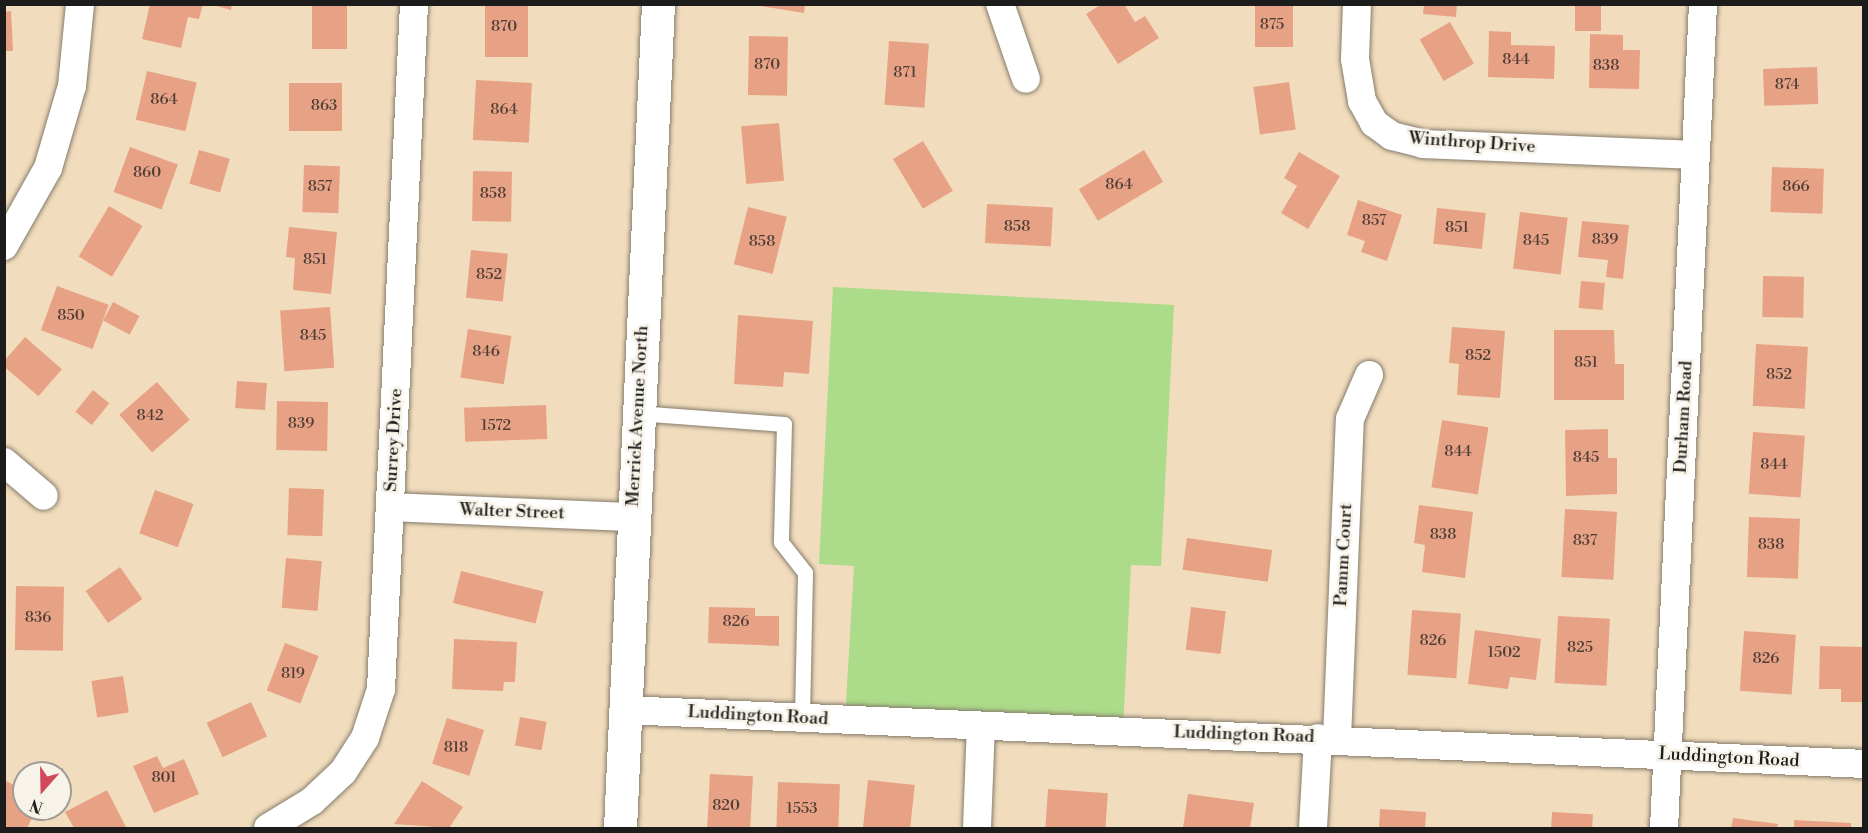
<!DOCTYPE html>
<html>
<head>
<meta charset="utf-8">
<style>
  body { margin:0 }
  #map { position:relative; width:1868px; height:833px; overflow:hidden; background:#f1ddbd; font-family:"Libre Bodoni",serif }
  div>[style] { position:absolute }
  [style*='--x'] { left:calc(var(--x)*1px); top:calc(var(--y)*1px); width:calc(var(--w)*1px); rotate:calc(var(--a)*1deg) }
  .green>* { inset:0; background:#acdb89 }
  .building>* { inset:0; background:#e7a286; transform-origin:0 0 }
  .roads { filter:drop-shadow(0 0 2px #867c6c) drop-shadow(0 0 2px #867c6c) }
  .lane>* { height:15px; margin:-7.5px; padding:0 7.5px; transform-origin:7.5px; border-radius:7.5px; background:#fff }
  .street>* { height:28px; margin:-14px; padding:0 14px; transform-origin:14px; border-radius:14px; background:#fff }
  .secondary>* { height:33px; margin:-16.5px; padding:0 16.5px; transform-origin:16.5px; border-radius:16.5px; background:#fff }
  span { translate:-50% -50%; white-space:nowrap; text-align:center; line-height:1.15; -webkit-text-stroke:5px #f7f3e8; paint-order:stroke }
  .number-label { font-size:15px; color:#4f3e36 }
  .number-label span { -webkit-text-stroke-width:0 }
  .street-label { font-size:18px; color:#1c1c1c }
  .frame { position:absolute; inset:0; border:6px solid #1c1c1c; pointer-events:none }
  .north { position:absolute; left:12px; top:761px; width:60px; height:60px; box-sizing:border-box; background:#f7f3e8; border:2px solid #9f9d96; border-radius:50%; rotate:200deg; font-size:16px; font-weight:700; line-height:24px; text-align:center; color:#1c1c1c }
  .north::after { content:''; display:block; margin:auto; width:21px; height:27px; background:#d1495b; clip-path:polygon(50% 0,100% 100%,50% 72%,0 100%) }
</style>
</head>
<body>
<div id="map">
  <div class="green">
    <div style="clip-path:polygon(833px 287px,1174px 305px,1161px 566px,1131px 565px,1123px 731px,845px 719px,854px 566px,819px 564px)"></div>
  </div>
  <div class="building">
    <div style="clip-path:polygon(150px 4px,203px 4px,199px 19px,188px 17px,181px 48px,142px 39px)"></div>
    <div style="clip-path:polygon(210px 4px,232px 4px,231px 10px)"></div>
    <div style="left:312px;top:4px;width:35px;height:45px"></div>
    <div style="left:485px;top:4px;width:43px;height:53px"></div>
    <div style="clip-path:polygon(748px 4px,805px 4px,804px 13px)"></div>
    <div style="clip-path:polygon(1102px 4px,1124px 4px,1135px 22px,1145px 16px,1159px 38px,1118px 64px,1086px 14px)"></div>
    <div style="left:1255px;top:4px;width:38px;height:43px"></div>
    <div style="clip-path:polygon(1424px 4px,1457px 4px,1456px 17px,1423px 14px)"></div>
    <div style="left:1575px;top:4px;width:26px;height:27px"></div>
    <div style="clip-path:polygon(11px 11px,13px 51px,4px 51px,4px 12px)"></div>
    <div style="left:1450px;top:22px;width:48px;height:35px;rotate:60deg"></div>
    <div style="clip-path:polygon(1489px 31px,1511px 32px,1511px 45px,1555px 46px,1554px 79px,1488px 77px)"></div>
    <div style="clip-path:polygon(1590px 34px,1623px 35px,1623px 50px,1640px 50px,1639px 89px,1589px 88px)"></div>
    <div style="left:749px;top:36px;width:39px;height:59px;rotate:1deg"></div>
    <div style="left:889px;top:41px;width:40px;height:64px;rotate:4deg"></div>
    <div style="left:1817px;top:67px;width:37px;height:54px;rotate:88deg"></div>
    <div style="left:147px;top:71px;width:51px;height:50px;rotate:13deg"></div>
    <div style="left:476px;top:80px;width:56px;height:60px;rotate:3deg"></div>
    <div style="left:1289px;top:82px;width:48px;height:36px;rotate:82deg"></div>
    <div style="left:289px;top:83px;width:53px;height:48px"></div>
    <div style="left:779px;top:123px;width:58px;height:38px;rotate:85deg"></div>
    <div style="left:923px;top:141px;width:58px;height:35px;rotate:59deg"></div>
    <div style="left:130px;top:147px;width:51px;height:48px;rotate:20deg"></div>
    <div style="left:199px;top:150px;width:32px;height:35px;rotate:16deg"></div>
    <div style="left:1144px;top:150px;width:37px;height:76px;rotate:59deg"></div>
    <div style="clip-path:polygon(1299px 152px,1340px 176px,1308px 229px,1281px 213px,1297px 186px,1284px 178px)"></div>
    <div style="left:304px;top:165px;width:36px;height:47px;rotate:2deg"></div>
    <div style="left:1772px;top:167px;width:52px;height:45px;rotate:2deg"></div>
    <div style="left:473px;top:171px;width:39px;height:50px;rotate:1deg"></div>
    <div style="clip-path:polygon(1358px 200px,1402px 215px,1387px 261px,1361px 252px,1365px 241px,1347px 235px)"></div>
    <div style="left:987px;top:204px;width:66px;height:39px;rotate:3deg"></div>
    <div style="left:109px;top:206px;width:39px;height:59px;rotate:31deg"></div>
    <div style="left:748px;top:207px;width:40px;height:59px;rotate:14deg"></div>
    <div style="left:1437px;top:208px;width:49px;height:36px;rotate:6deg"></div>
    <div style="left:1520px;top:212px;width:48px;height:57px;rotate:7deg"></div>
    <div style="clip-path:polygon(1582px 221px,1629px 225px,1623px 279px,1606px 277px,1608px 260px,1578px 257px)"></div>
    <div style="clip-path:polygon(289px 227px,337px 232px,331px 294px,293px 290px,295px 258px,286px 257px)"></div>
    <div style="left:471px;top:250px;width:37px;height:48px;rotate:6deg"></div>
    <div style="left:1763px;top:276px;width:41px;height:41px;rotate:1deg"></div>
    <div style="left:1581px;top:281px;width:24px;height:27px;rotate:5deg"></div>
    <div style="left:57px;top:286px;width:55px;height:47px;rotate:20deg"></div>
    <div style="left:113px;top:302px;width:30px;height:21px;rotate:28deg"></div>
    <div style="left:330px;top:307px;width:61px;height:50px;rotate:86deg"></div>
    <div style="clip-path:polygon(738px 315px,813px 321px,809px 374px,784px 372px,783px 387px,734px 384px)"></div>
    <div style="clip-path:polygon(1452px 327px,1505px 331px,1500px 398px,1457px 395px,1459px 364px,1449px 363px)"></div>
    <div style="left:468px;top:329px;width:44px;height:49px;rotate:9deg"></div>
    <div style="clip-path:polygon(1554px 330px,1614px 330px,1615px 364px,1624px 364px,1624px 400px,1554px 400px)"></div>
    <div style="left:25px;top:337px;width:49px;height:36px;rotate:41deg"></div>
    <div style="left:1756px;top:344px;width:52px;height:62px;rotate:3deg"></div>
    <div style="left:237px;top:381px;width:30px;height:27px;rotate:4deg"></div>
    <div style="left:157px;top:382px;width:50px;height:50px;rotate:49deg"></div>
    <div style="left:93px;top:390px;width:21px;height:28px;rotate:39deg"></div>
    <div style="left:277px;top:401px;width:51px;height:49px;rotate:1deg"></div>
    <div style="left:546px;top:405px;width:34px;height:82px;rotate:88deg"></div>
    <div style="left:1442px;top:420px;width:47px;height:68px;rotate:9deg"></div>
    <div style="clip-path:polygon(1608px 429px,1608px 458px,1617px 458px,1617px 494px,1566px 496px,1565px 430px)"></div>
    <div style="left:1753px;top:432px;width:52px;height:62px;rotate:4deg"></div>
    <div style="left:289px;top:488px;width:35px;height:47px;rotate:2deg"></div>
    <div style="left:155px;top:490px;width:41px;height:46px;rotate:20deg"></div>
    <div style="clip-path:polygon(1419px 505px,1473px 512px,1465px 578px,1422px 572px,1425px 545px,1414px 543px)"></div>
    <div style="left:1565px;top:509px;width:52px;height:68px;rotate:3deg"></div>
    <div style="left:1749px;top:517px;width:51px;height:60px;rotate:2deg"></div>
    <div style="left:1187px;top:538px;width:86px;height:32px;rotate:8deg"></div>
    <div style="left:286px;top:558px;width:36px;height:50px;rotate:5deg"></div>
    <div style="left:120px;top:567px;width:39px;height:42px;rotate:55deg"></div>
    <div style="left:461px;top:571px;width:85px;height:33px;rotate:14deg"></div>
    <div style="left:16px;top:586px;width:48px;height:64px;rotate:1deg"></div>
    <div style="clip-path:polygon(709px 607px,755px 608px,755px 616px,779px 616px,779px 646px,708px 643px)"></div>
    <div style="left:1191px;top:607px;width:35px;height:43px;rotate:7deg"></div>
    <div style="left:1412px;top:610px;width:49px;height:65px;rotate:4deg"></div>
    <div style="left:1558px;top:616px;width:52px;height:67px;rotate:3deg"></div>
    <div style="clip-path:polygon(1475px 630px,1541px 639px,1536px 680px,1510px 677px,1508px 689px,1468px 684px)"></div>
    <div style="left:1744px;top:631px;width:52px;height:60px;rotate:4deg"></div>
    <div style="clip-path:polygon(454px 639px,517px 642px,515px 682px,504px 682px,503px 691px,452px 689px)"></div>
    <div style="left:285px;top:643px;width:36px;height:51px;rotate:21deg"></div>
    <div style="clip-path:polygon(1820px 646px,1864px 647px,1864px 702px,1841px 702px,1841px 689px,1819px 689px)"></div>
    <div style="left:123px;top:676px;width:37px;height:32px;rotate:81deg"></div>
    <div style="left:251px;top:702px;width:38px;height:49px;rotate:65deg"></div>
    <div style="left:520px;top:717px;width:27px;height:29px;rotate:10deg"></div>
    <div style="left:447px;top:718px;width:39px;height:48px;rotate:18deg"></div>
    <div style="clip-path:polygon(157px 756px,163px 768px,184px 759px,199px 794px,154px 813px,133px 766px)"></div>
    <div style="clip-path:polygon(63px 768px,64px 797px,60px 797px,60px 773px,42px 769px)"></div>
    <div style="left:710px;top:774px;width:43px;height:54px;rotate:3deg"></div>
    <div style="clip-path:polygon(4px 780px,24px 790px,21px 804px,35px 812px,27px 828px,4px 828px)"></div>
    <div style="left:868px;top:780px;width:47px;height:48px;rotate:6deg"></div>
    <div style="clip-path:polygon(422px 781px,463px 807px,449px 828px,394px 824px)"></div>
    <div style="left:778px;top:782px;width:62px;height:46px;rotate:2deg"></div>
    <div style="left:1048px;top:789px;width:60px;height:39px;rotate:4deg"></div>
    <div style="clip-path:polygon(107px 790px,126px 827px,74px 828px,65px 812px)"></div>
    <div style="clip-path:polygon(1188px 794px,1254px 803px,1250px 828px,1183px 828px)"></div>
    <div style="clip-path:polygon(1380px 809px,1426px 812px,1425px 828px,1379px 828px)"></div>
    <div style="left:1552px;top:812px;width:41px;height:16px;rotate:3deg"></div>
    <div style="clip-path:polygon(1733px 818px,1778px 824px,1777px 828px,1731px 828px)"></div>
    <div style="clip-path:polygon(1794px 820px,1851px 823px,1851px 828px,1794px 828px)"></div>
  </div>
  <div class="roads">
    <div class="lane">
      <div style="--x:638;--y:413;--w:146;--a:4.3"></div>
      <div style="--x:784;--y:424;--w:118;--a:91.5"></div>
      <div style="--x:781;--y:542;--w:39;--a:52"></div>
      <div style="--x:805;--y:573;--w:145;--a:91.2"></div>
    </div>
    <div class="street">
      <div style="--x:1000;--y:4;--w:79;--a:70.9"></div>
      <div style="--x:1357;--y:4;--w:55;--a:92.1"></div>
      <div style="--x:1355;--y:59;--w:43;--a:80.5"></div>
      <div style="--x:1362;--y:101;--w:25;--a:61"></div>
      <div style="--x:1374;--y:123;--w:22;--a:36"></div>
      <div style="--x:1392;--y:136;--w:32;--a:14"></div>
      <div style="--x:1423;--y:144;--w:273;--a:2.3"></div>
      <div style="--x:4;--y:246;--w:90;--a:-60.6"></div>
      <div style="--x:48;--y:168;--w:85;--a:-73.7"></div>
      <div style="--x:72;--y:86;--w:82;--a:-84.4"></div>
      <div style="--x:4;--y:462;--w:52;--a:40.4"></div>
      <div style="--x:391;--y:507;--w:242;--a:2.4"></div>
      <div style="--x:624;--y:710;--w:1241;--a:2.49"></div>
      <div style="--x:1337;--y:739;--w:320;--a:-87.7"></div>
      <div style="--x:1350;--y:419;--w:48;--a:-66.6"></div>
      <div style="--x:268;--y:828;--w:52;--a:-31.5"></div>
      <div style="--x:312;--y:801;--w:42;--a:-43.1"></div>
      <div style="--x:343;--y:772;--w:40;--a:-57.1"></div>
      <div style="--x:365;--y:738;--w:52;--a:-71.9"></div>
      <div style="--x:381;--y:689;--w:686;--a:-87.24"></div>
      <div style="--x:977;--y:828;--w:102;--a:-87.8"></div>
      <div style="--x:1313;--y:828;--w:90;--a:-86.8"></div>
      <div style="--x:1664;--y:828;--w:825;--a:-87.29"></div>
    </div>
    <div class="secondary">
      <div style="--x:620;--y:828;--w:825;--a:-87.36"></div>
    </div>
  </div>
  <div class="number-label">
    <span style="left:1272px;top:25px">875</span>
    <span style="left:504px;top:27px">870</span>
    <span style="left:1516px;top:60px">844</span>
    <span style="left:767px;top:65px">870</span>
    <span style="left:1606px;top:66px">838</span>
    <span style="left:905px;top:73px">871</span>
    <span style="left:1787px;top:85px">874</span>
    <span style="left:164px;top:100px">864</span>
    <span style="left:324px;top:106px">863</span>
    <span style="left:504px;top:110px">864</span>
    <span style="left:147px;top:173px">860</span>
    <span style="left:1119px;top:185px">864</span>
    <span style="left:320px;top:187px">857</span>
    <span style="left:1796px;top:187px">866</span>
    <span style="left:493px;top:194px">858</span>
    <span style="left:1374px;top:221px">857</span>
    <span style="left:1017px;top:227px">858</span>
    <span style="left:1457px;top:228px">851</span>
    <span style="left:1605px;top:240px">839</span>
    <span style="left:1536px;top:241px">845</span>
    <span style="left:762px;top:242px">858</span>
    <span style="left:315px;top:260px">851</span>
    <span style="left:489px;top:275px">852</span>
    <span style="left:71px;top:316px">850</span>
    <span style="left:313px;top:336px">845</span>
    <span style="left:486px;top:352px">846</span>
    <span style="left:1478px;top:356px">852</span>
    <span style="left:1586px;top:363px">851</span>
    <span style="left:1779px;top:375px">852</span>
    <span style="left:150px;top:416px">842</span>
    <span style="left:301px;top:424px">839</span>
    <span style="left:496px;top:426px">1572</span>
    <span style="left:1458px;top:452px">844</span>
    <span style="left:1586px;top:458px">845</span>
    <span style="left:1774px;top:465px">844</span>
    <span style="left:1443px;top:535px">838</span>
    <span style="left:1585px;top:541px">837</span>
    <span style="left:1771px;top:545px">838</span>
    <span style="left:38px;top:618px">836</span>
    <span style="left:736px;top:622px">826</span>
    <span style="left:1433px;top:641px">826</span>
    <span style="left:1580px;top:648px">825</span>
    <span style="left:1504px;top:653px">1502</span>
    <span style="left:1766px;top:659px">826</span>
    <span style="left:293px;top:674px">819</span>
    <span style="left:456px;top:748px">818</span>
    <span style="left:164px;top:778px">801</span>
    <span style="left:726px;top:806px">820</span>
    <span style="left:802px;top:809px">1553</span>
  </div>
  <div class="street-label">
    <span style="left:1472px;top:143px;rotate:4deg">Winthrop Drive</span>
    <span style="left:638px;top:416px;rotate:-87deg">Merrick Avenue North</span>
    <span style="left:1684px;top:417px;rotate:-87deg">Durham Road</span>
    <span style="left:394px;top:440px;rotate:-87deg">Surrey Drive</span>
    <span style="left:512px;top:512px;rotate:2deg">Walter Street</span>
    <span style="left:1344px;top:555px;rotate:-87deg">Pamm Court</span>
    <span style="left:758px;top:716px;rotate:3deg">Luddington Road</span>
    <span style="left:1244px;top:735px;rotate:2deg">Luddington Road</span>
    <span style="left:1729px;top:758px;rotate:3deg">Luddington Road</span>
  </div>
  <div class="frame"></div>
  <div class="north">N</div>
</div>
</body>
</html>
